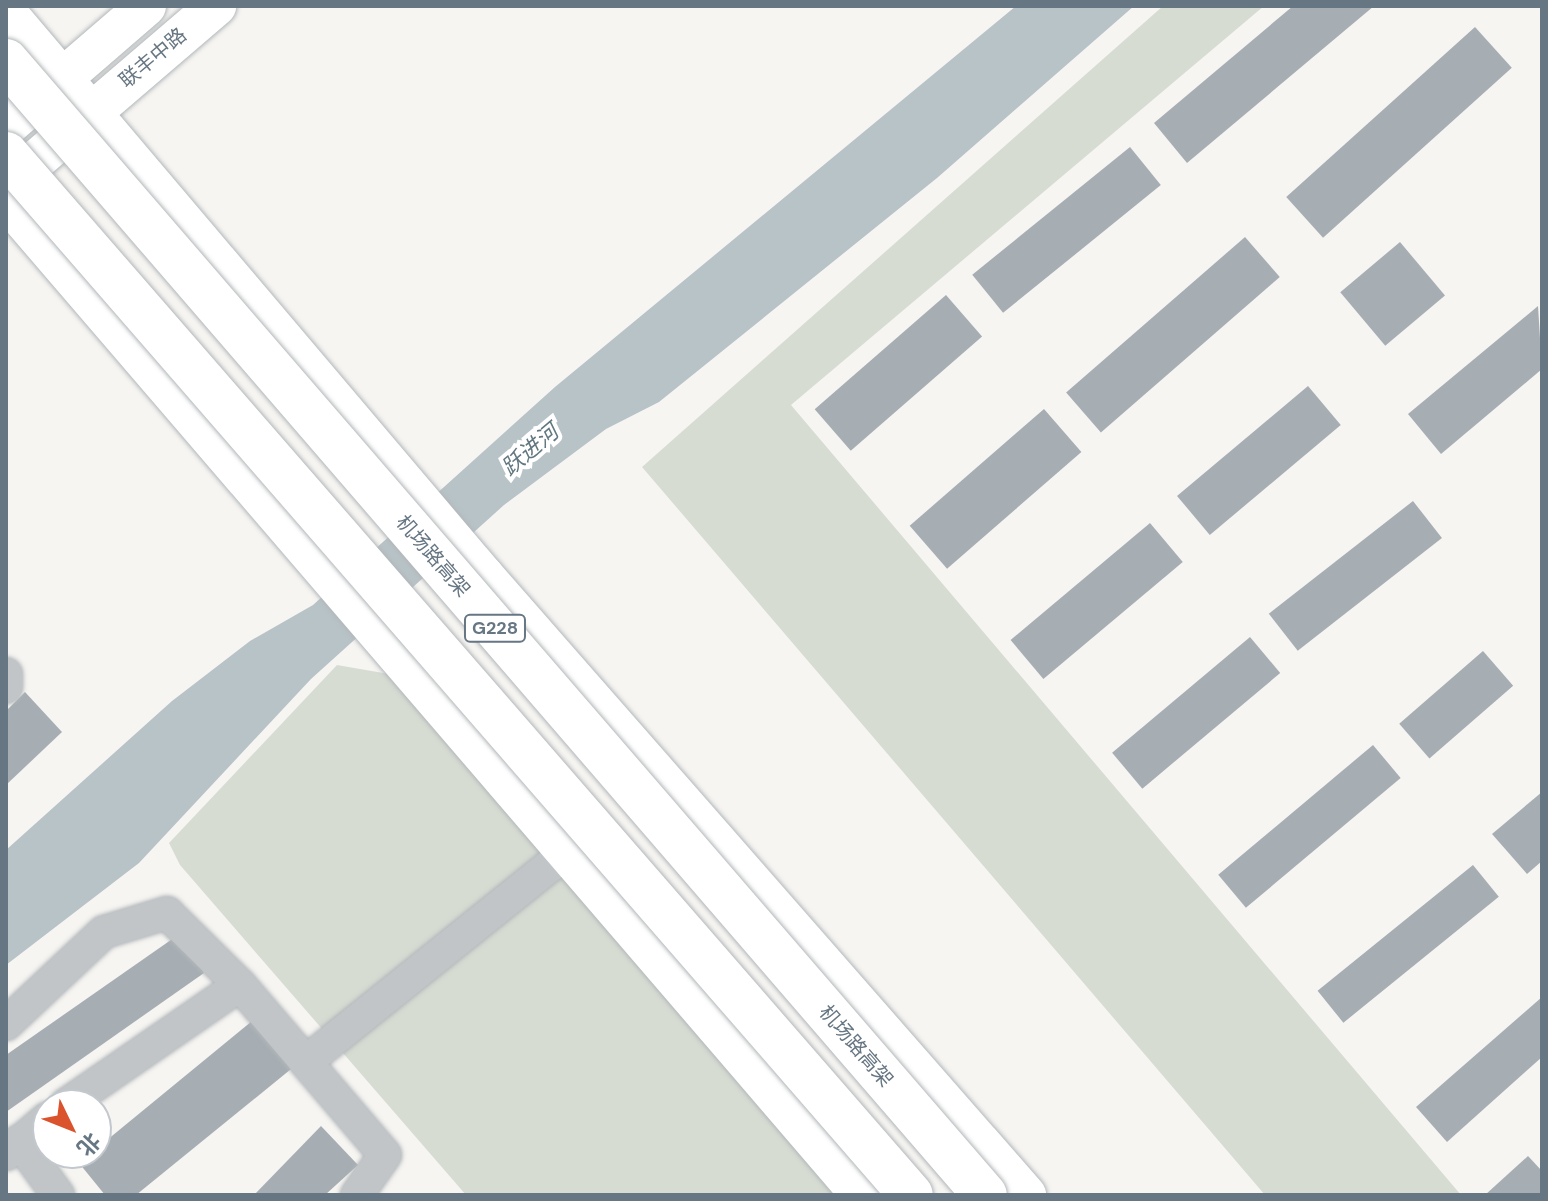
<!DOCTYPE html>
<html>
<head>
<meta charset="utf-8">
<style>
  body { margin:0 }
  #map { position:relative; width:1548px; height:1201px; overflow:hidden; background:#f6f5f2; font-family:"DM Sans","Noto Sans SC",sans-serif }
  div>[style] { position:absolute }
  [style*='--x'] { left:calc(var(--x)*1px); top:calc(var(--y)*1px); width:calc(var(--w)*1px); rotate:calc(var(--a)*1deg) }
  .green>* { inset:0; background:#d7dcd3 }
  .water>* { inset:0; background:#b8c3c7 }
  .building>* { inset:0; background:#a6aeb3; transform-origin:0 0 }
  .roads { filter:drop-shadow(0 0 2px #b2b7ba) drop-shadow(0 0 2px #b2b7ba) }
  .minor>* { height:32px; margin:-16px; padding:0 16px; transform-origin:16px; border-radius:16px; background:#c1c5c8 }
  .major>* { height:40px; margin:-20px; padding:0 20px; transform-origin:20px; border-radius:20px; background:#fff }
  .bridges { filter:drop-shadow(0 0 2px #b2b6b9) drop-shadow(0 0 2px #b2b6b9) }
  .highway-bridge>* { height:44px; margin:-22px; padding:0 22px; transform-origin:22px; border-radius:22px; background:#fff }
  span { translate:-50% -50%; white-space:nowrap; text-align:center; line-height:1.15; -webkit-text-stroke:8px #fff; paint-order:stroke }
  .shield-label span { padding:2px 6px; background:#fff; border:2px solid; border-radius:6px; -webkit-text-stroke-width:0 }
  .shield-label { font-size:18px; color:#667682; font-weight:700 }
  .street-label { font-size:20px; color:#667682 }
  .water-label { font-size:22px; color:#62777f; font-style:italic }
  .frame { position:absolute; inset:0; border:8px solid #667682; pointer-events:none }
  .north { position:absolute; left:32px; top:1089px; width:80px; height:80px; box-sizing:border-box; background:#fff; border:2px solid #c2c8cd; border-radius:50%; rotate:133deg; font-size:22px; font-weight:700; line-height:32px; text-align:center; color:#667682 }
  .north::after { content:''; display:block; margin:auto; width:28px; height:36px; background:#db532d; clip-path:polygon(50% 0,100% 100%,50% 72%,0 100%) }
</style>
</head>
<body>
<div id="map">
  <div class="green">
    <div style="clip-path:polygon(1163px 6px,1264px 6px,791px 405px,1461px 1195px,1265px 1195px,642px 467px)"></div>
    <div style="clip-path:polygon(337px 665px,389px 674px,840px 1195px,466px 1195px,180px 865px,169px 843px)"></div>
  </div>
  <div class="water">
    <div style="clip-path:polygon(1016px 6px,1134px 6px,937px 178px,659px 402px,606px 429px,504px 505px,311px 679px,139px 863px,6px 965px,6px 850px,172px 701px,250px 641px,313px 605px,555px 387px)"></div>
  </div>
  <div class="building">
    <div style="clip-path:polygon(1293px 6px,1374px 6px,1187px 163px,1154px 123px)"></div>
    <div style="left:1475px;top:27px;width:55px;height:254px;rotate:48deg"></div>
    <div style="left:1130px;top:147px;width:49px;height:203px;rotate:51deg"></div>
    <div style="left:1245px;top:237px;width:53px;height:237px;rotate:49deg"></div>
    <div style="left:1400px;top:242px;width:70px;height:78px;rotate:50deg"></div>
    <div style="left:946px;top:295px;width:55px;height:174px;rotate:49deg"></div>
    <div style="clip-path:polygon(1538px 306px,1542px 369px,1441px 454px,1408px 414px)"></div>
    <div style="left:1308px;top:386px;width:51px;height:171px;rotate:50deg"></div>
    <div style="left:1044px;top:409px;width:57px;height:178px;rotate:49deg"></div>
    <div style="left:1413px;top:501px;width:47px;height:183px;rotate:52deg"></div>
    <div style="left:1150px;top:523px;width:51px;height:182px;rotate:50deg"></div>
    <div style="left:1250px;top:637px;width:47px;height:180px;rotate:50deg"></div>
    <div style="left:1483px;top:651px;width:46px;height:111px;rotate:49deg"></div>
    <div style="clip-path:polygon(25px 692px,62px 732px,6px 785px,6px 711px)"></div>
    <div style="left:1373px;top:745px;width:43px;height:202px;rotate:50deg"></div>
    <div style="clip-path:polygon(1542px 792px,1542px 861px,1527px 874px,1492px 834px)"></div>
    <div style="left:1473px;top:865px;width:41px;height:200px;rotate:51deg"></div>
    <div style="clip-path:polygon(178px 935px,204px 973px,6px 1112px,6px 1055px)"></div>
    <div style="clip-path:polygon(1542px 997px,1542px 1057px,1447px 1142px,1416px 1107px)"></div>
    <div style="clip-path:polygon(257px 1017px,296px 1065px,136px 1195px,105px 1195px,79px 1163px)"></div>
    <div style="clip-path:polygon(321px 1126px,358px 1165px,325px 1195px,254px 1195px)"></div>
    <div style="clip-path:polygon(1528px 1156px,1542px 1171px,1542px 1195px,1485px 1195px)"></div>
  </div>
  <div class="roads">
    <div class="minor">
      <div style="--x:6;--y:674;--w:13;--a:90"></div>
      <div style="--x:6;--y:1024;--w:134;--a:-43.2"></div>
      <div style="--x:104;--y:932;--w:66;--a:-16.8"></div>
      <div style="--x:167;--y:913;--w:103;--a:44.6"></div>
      <div style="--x:307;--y:1061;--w:334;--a:-38.8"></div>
      <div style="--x:66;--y:1105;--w:211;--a:-34.6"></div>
      <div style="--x:240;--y:985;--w:223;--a:49.5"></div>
      <div style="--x:385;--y:1155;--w:49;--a:125"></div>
      <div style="--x:19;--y:1141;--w:67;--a:54.2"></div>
      <div style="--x:6;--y:1154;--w:55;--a:-40.6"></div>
    </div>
    <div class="major">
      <div style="--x:6;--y:12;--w:739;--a:49.72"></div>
      <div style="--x:484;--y:576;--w:823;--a:48.79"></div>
      <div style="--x:6;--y:127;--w:185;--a:-40.8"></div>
      <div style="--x:6;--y:186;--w:277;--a:-40.6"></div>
      <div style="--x:6;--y:200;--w:1312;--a:49.33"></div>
    </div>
  </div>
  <div class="bridges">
    <div class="highway-bridge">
      <div style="--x:6;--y:61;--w:1498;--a:49.2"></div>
      <div style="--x:6;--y:154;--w:1379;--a:49"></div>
    </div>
  </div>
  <div class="shield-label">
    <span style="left:495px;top:628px">G228</span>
  </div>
  <div class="street-label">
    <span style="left:153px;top:58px;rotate:-40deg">联丰中路</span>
    <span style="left:433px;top:556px;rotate:49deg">机场路高架</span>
    <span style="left:856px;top:1046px;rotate:49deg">机场路高架</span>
  </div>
  <div class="water-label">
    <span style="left:530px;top:450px;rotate:-40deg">跃进河</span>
  </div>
  <div class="frame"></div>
  <div class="north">北</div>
</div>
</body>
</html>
